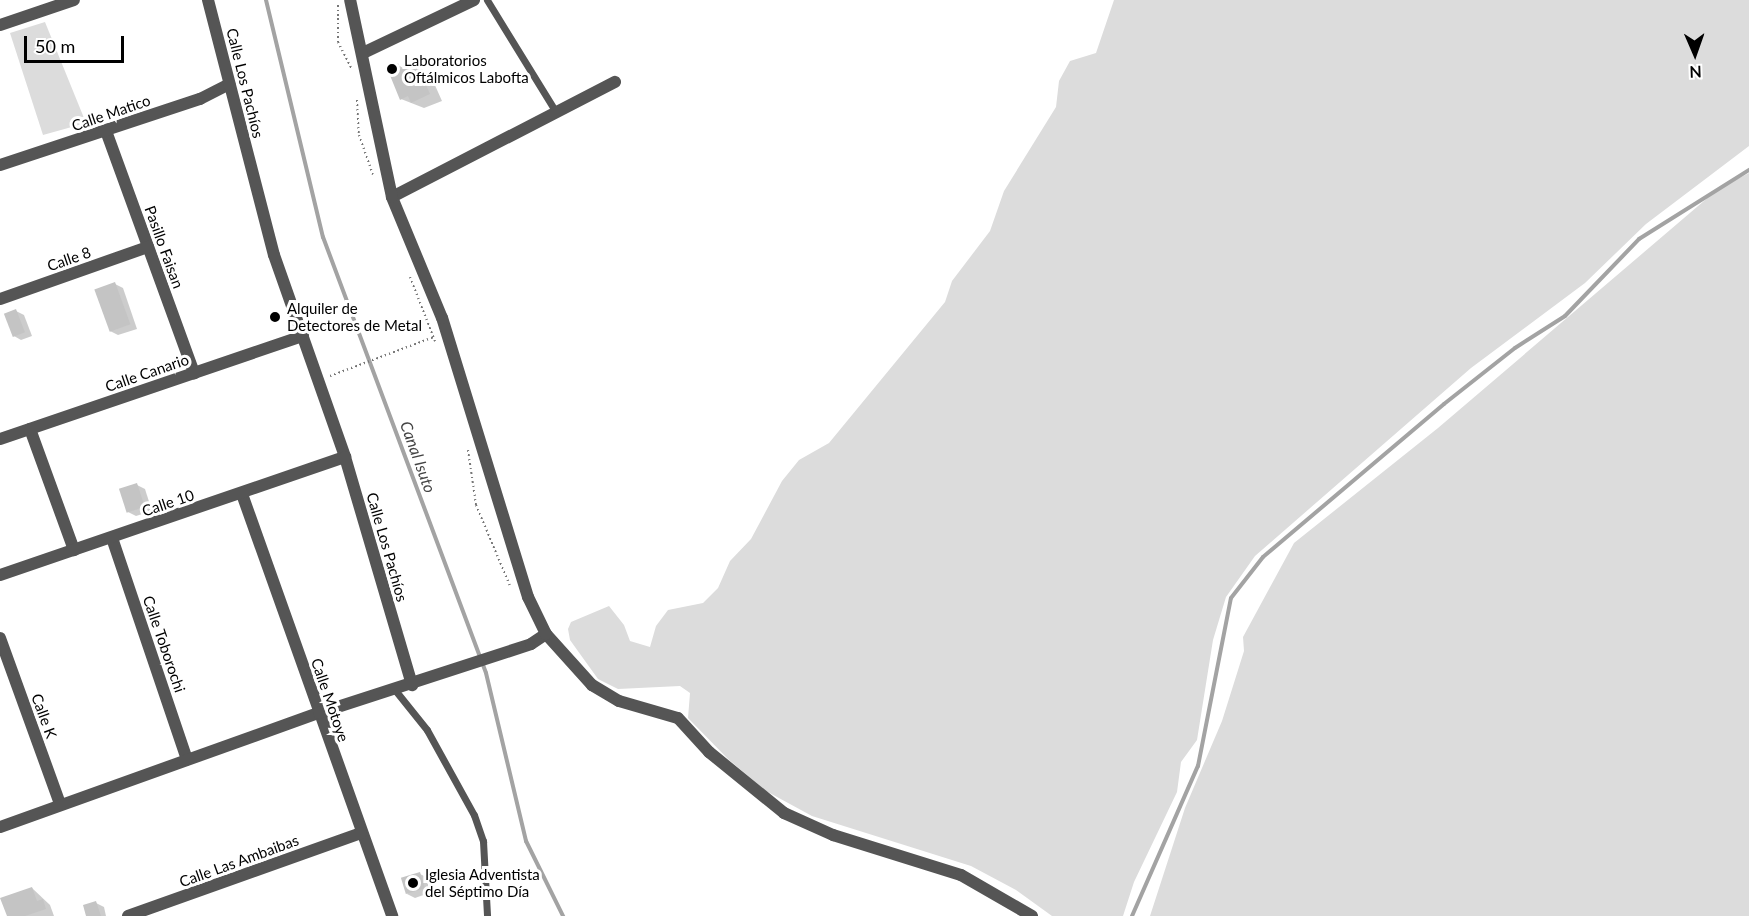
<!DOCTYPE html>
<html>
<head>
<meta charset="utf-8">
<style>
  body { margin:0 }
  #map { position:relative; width:1749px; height:916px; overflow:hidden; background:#fff; font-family:Lato,sans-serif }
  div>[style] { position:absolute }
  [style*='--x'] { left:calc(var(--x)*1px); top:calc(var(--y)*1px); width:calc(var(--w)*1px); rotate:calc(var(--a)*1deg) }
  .green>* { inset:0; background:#dcdcdc }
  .shadow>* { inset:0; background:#0003 }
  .stream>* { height:4px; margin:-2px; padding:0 2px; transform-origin:2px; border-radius:2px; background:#a3a3a3 }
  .building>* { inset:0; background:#c4c4c4; transform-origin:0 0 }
  .path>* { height:2px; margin-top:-1px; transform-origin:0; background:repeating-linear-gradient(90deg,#777 0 1.5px,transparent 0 4.5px) }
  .service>* { height:7px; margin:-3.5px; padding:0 3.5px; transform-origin:3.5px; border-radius:3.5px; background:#555 }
  .minor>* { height:12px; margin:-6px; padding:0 6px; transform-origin:6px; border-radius:6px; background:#555 }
  .tertiary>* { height:12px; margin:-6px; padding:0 6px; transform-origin:6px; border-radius:6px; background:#555 }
  .dots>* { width:16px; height:16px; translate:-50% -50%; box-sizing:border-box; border:3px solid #fff; border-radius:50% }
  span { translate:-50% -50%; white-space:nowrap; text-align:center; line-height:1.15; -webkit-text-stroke:6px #fff; paint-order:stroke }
  .poi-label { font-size:15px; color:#000 }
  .left { translate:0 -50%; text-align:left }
  .street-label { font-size:15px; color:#000 }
  .water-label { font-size:16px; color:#444; font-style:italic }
  .north { position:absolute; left:1665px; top:24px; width:60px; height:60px; -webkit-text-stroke:4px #fff; paint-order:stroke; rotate:178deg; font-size:16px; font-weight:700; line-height:24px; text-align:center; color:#000 }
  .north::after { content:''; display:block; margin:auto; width:21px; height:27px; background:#000; clip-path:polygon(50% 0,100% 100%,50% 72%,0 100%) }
  .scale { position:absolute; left:24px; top:36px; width:100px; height:27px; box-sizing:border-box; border:3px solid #000; border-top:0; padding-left:8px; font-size:18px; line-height:21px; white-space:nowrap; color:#000; -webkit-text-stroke:4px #fff; paint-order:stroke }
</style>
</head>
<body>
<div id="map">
  <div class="green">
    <div style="clip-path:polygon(1114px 0,1749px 0,1749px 146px,1646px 224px,1585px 283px,1471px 368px,1255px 556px,1226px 597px,1213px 640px,1197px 740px,1181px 762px,1177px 792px,1134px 882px,1123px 916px,1052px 916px,1016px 890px,971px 866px,812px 816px,766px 791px,728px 759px,688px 718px,690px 693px,680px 686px,618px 689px,598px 679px,570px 640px,568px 629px,571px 622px,609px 606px,624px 625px,630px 641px,650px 647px,656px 626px,668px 610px,703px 603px,718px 588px,730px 561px,751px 539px,782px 481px,799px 460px,829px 443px,945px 302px,952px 281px,990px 231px,1004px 191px,1056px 107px,1059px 81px,1070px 61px,1096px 53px)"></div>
    <div style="clip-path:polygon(45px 22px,86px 123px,43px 135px,10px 33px)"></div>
    <div style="clip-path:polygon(1749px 173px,1749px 916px,1150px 916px,1185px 808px,1222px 721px,1244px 651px,1243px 637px,1294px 543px,1438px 428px,1718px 189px)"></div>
  </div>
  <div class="shadow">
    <div style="clip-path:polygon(398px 65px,405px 69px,418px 67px,430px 74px,442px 101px,424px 108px,401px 99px)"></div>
    <div style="clip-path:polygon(115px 284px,123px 288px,137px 329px,118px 335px,110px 331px)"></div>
    <div style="clip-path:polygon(16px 311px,24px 315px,32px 336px,21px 340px,14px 336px)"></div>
    <div style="clip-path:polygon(137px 485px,145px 489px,152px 511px,136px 516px,128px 512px)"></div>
    <div style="clip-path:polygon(420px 874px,428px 878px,432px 892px,415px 898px,407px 894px)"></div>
    <div style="clip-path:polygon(32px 888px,50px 905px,54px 916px,8px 916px)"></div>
    <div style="clip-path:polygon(96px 903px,104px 907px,106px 916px,88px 916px)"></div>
  </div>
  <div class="stream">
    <div style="--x:266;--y:0;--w:244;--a:76.5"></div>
    <div style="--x:323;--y:237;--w:465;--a:69.5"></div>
    <div style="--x:486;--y:673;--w:173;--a:76.6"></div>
    <div style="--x:526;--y:841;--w:84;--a:63.7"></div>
    <div style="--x:1132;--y:916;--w:164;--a:-66.3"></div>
    <div style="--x:1198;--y:766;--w:171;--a:-78.9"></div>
    <div style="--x:1231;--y:598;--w:52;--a:-52"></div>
    <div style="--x:1263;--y:557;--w:237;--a:-40.2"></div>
    <div style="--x:1444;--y:404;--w:90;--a:-38.3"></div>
    <div style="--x:1515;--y:348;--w:59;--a:-32.6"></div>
    <div style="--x:1565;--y:316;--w:107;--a:-46.1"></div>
    <div style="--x:1639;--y:239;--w:130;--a:-32.1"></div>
  </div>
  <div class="building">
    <div style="clip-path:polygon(398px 63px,400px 69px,418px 66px,430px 94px,411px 103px,408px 96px,400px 100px,387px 68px)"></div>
    <div style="left:115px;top:282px;width:45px;height:22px;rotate:70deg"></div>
    <div style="left:16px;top:309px;width:25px;height:13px;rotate:69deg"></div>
    <div style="left:137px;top:483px;width:25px;height:19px;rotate:72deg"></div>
    <div style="left:420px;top:872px;width:17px;height:20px;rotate:73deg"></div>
    <div style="clip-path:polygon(32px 887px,37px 901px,43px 899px,46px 909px,25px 916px,7px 916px,0 898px)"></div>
    <div style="clip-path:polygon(96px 901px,101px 916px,86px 916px,83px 905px)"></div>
  </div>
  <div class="path">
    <div style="--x:338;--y:5;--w:37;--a:90"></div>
    <div style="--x:338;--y:42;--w:29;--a:63"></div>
    <div style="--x:357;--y:100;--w:35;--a:87"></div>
    <div style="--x:359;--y:135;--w:42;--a:70.7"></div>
    <div style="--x:410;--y:277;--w:69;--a:68.7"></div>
    <div style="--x:330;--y:376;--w:111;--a:-20.6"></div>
    <div style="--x:468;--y:450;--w:56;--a:81.7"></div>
    <div style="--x:476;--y:505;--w:88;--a:67.2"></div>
  </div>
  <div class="service">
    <div style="--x:487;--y:0;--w:132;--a:58.4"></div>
    <div style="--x:395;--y:690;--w:51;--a:51.3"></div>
    <div style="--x:427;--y:730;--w:97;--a:61.1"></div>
    <div style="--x:474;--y:815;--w:28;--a:71"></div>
    <div style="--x:483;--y:841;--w:75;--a:86.9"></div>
  </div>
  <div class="minor">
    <div style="--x:0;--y:25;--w:78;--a:-18.7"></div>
    <div style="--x:363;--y:53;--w:123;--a:-25.5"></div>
    <div style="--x:106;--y:131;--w:258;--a:70"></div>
    <div style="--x:0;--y:165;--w:211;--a:-18.3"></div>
    <div style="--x:200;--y:99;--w:33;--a:-27"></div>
    <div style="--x:392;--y:197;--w:251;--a:-27.3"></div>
    <div style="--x:0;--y:299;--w:157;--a:-19.4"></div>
    <div style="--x:30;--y:429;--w:129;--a:70"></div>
    <div style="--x:0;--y:439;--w:320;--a:-18.8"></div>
    <div style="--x:242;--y:494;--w:448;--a:70.4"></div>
    <div style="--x:112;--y:538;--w:234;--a:71.3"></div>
    <div style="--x:0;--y:575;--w:365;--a:-18.9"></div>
    <div style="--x:546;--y:634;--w:69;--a:48"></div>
    <div style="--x:592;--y:685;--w:31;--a:31"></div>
    <div style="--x:619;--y:701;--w:61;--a:16.1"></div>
    <div style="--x:678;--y:718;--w:46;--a:47.6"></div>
    <div style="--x:709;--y:752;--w:97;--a:39.1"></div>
    <div style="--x:784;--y:813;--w:54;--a:24.2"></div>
    <div style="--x:833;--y:835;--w:134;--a:17.4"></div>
    <div style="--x:961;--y:875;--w:82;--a:30"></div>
    <div style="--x:0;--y:638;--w:177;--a:70.1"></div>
    <div style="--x:128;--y:916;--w:247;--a:-19.6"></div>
  </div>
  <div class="tertiary">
    <div style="--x:208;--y:0;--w:263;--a:75.5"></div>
    <div style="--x:274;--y:255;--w:214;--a:70.6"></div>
    <div style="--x:345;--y:457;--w:238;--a:73.6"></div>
    <div style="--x:0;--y:827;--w:339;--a:-19.7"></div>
    <div style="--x:319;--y:713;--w:223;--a:-18"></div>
    <div style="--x:531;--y:644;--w:18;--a:-34"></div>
    <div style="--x:546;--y:634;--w:41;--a:-115.9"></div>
    <div style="--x:528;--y:597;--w:292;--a:-107.1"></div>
    <div style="--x:442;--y:318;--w:131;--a:-112.5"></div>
    <div style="--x:392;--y:197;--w:201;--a:-102"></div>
  </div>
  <div class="dots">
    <div style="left:392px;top:69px;background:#000"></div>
    <div style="left:275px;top:317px;background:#000"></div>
    <div style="left:413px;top:883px;background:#000"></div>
  </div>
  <div class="poi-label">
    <span class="left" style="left:404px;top:69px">Laboratorios<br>Oftálmicos Labofta</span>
    <span class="left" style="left:287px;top:317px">Alquiler de<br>Detectores de Metal</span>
    <span class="left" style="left:425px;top:883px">Iglesia Adventista<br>del Séptimo Día</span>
  </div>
  <div class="street-label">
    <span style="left:245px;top:83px;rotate:76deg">Calle Los Pachíos</span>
    <span style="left:111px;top:113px;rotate:-19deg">Calle Matico</span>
    <span style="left:164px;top:247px;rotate:70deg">Pasillo Faisan</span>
    <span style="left:69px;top:259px;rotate:-19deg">Calle 8</span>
    <span style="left:147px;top:373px;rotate:-19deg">Calle Canario</span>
    <span style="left:168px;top:503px;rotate:-19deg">Calle 10</span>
    <span style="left:387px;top:547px;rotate:74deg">Calle Los Pachíos</span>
    <span style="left:164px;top:644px;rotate:71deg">Calle Toborochi</span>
    <span style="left:330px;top:700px;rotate:71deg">Calle Motoye</span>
    <span style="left:44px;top:716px;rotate:70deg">Calle K</span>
    <span style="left:239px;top:861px;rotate:-20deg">Calle Las Ambaibas</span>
  </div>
  <div class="water-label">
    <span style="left:418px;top:457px;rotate:70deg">Canal Isuto</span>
  </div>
  <div class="north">N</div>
  <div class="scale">50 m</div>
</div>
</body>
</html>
